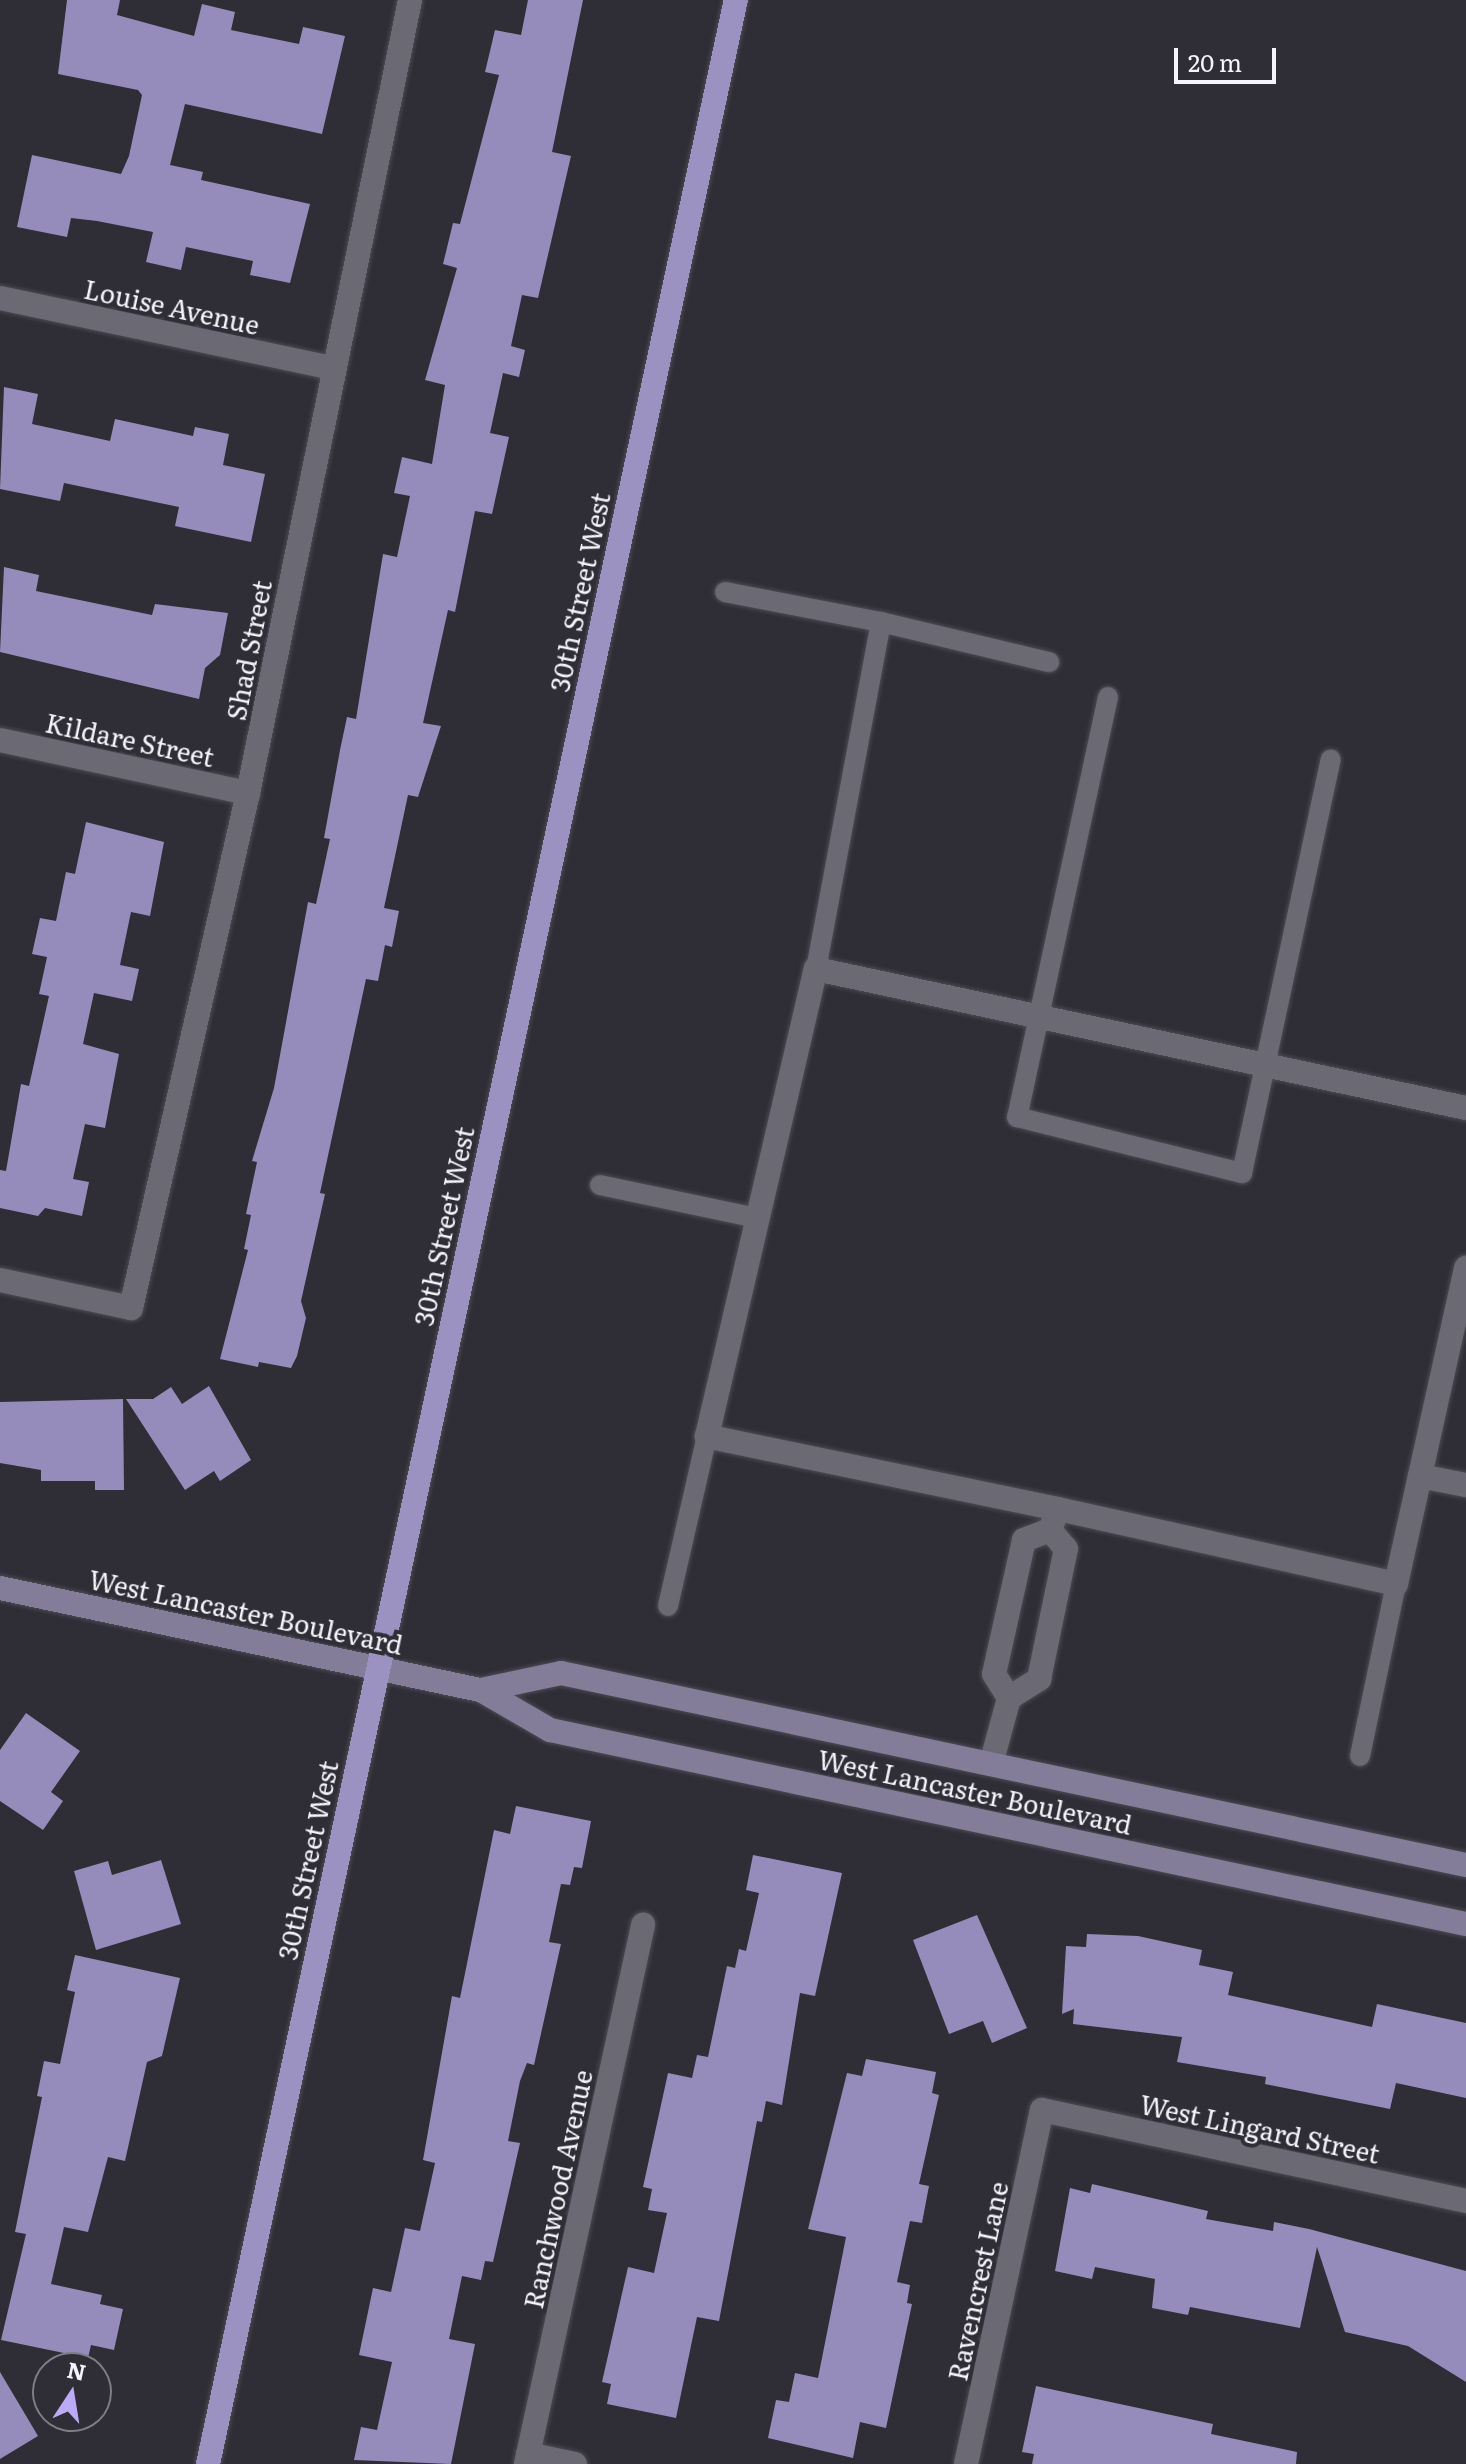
<!DOCTYPE html>
<html>
<head>
<meta charset="utf-8">
<style>
  body { margin:0 }
  #map { position:relative; width:1466px; height:2464px; overflow:hidden; background:#2f2d36; font-family:Literata,serif }
  div>[style] { position:absolute }
  [style*='--x'] { left:calc(var(--x)*1px); top:calc(var(--y)*1px); width:calc(var(--w)*1px); rotate:calc(var(--a)*1deg) }
  .building>* { inset:0; background:#968cbb }
  .roads { filter:drop-shadow(0 0 2px #4c4b53) drop-shadow(0 0 2px #4c4b53) }
  .lane>* { height:20px; margin:-10px; padding:0 10px; transform-origin:10px; border-radius:10px; background:#6b6974 }
  .street>* { height:24px; margin:-12px; padding:0 12px; transform-origin:12px; border-radius:12px; background:#6b6974 }
  .secondary>* { height:24px; margin:-12px; padding:0 12px; transform-origin:12px; border-radius:12px; background:#847d9a }
  .primary>* { height:24px; margin:-12px; padding:0 12px; transform-origin:12px; border-radius:12px; background:#9c92c1 }
  span { translate:-50% -50%; white-space:nowrap; text-align:center; line-height:1.15; -webkit-text-stroke:8px #2f2d36; paint-order:stroke }
  .street-label { font-size:26px; color:#f5f4fa }
  .north { position:absolute; left:32px; top:2352px; width:80px; height:80px; box-sizing:border-box; background:#2f2d36; border:2px solid #7e7d84; border-radius:50%; rotate:12deg; font-size:22px; font-weight:700; line-height:32px; text-align:center; color:#f5f4fa }
  .north::after { content:''; display:block; margin:auto; width:28px; height:36px; background:#bbaaf6; clip-path:polygon(50% 0,100% 100%,50% 72%,0 100%) }
  .scale { position:absolute; left:1174px; top:48px; width:102px; height:36px; box-sizing:border-box; border:4px solid #f5f4fa; border-top:0; padding-left:10px; font-size:24px; line-height:28px; white-space:nowrap; color:#f5f4fa; -webkit-text-stroke:6px #2f2d36; paint-order:stroke }
</style>
</head>
<body>
<div id="map">
  <div class="building">
    <div style="clip-path:polygon(67px 0,120px 0,117px 15px,194px 36px,202px 4px,235px 12px,231px 30px,299px 44px,303px 27px,345px 36px,322px 134px,185px 104px,170px 165px,203px 172px,201px 180px,310px 204px,290px 283px,250px 275px,253px 261px,186px 247px,181px 270px,146px 262px,153px 232px,97px 221px,71px 218px,67px 237px,17px 227px,32px 155px,121px 174px,129px 156px,142px 95px,138px 90px,58px 74px)"></div>
    <div style="clip-path:polygon(528px 0,583px 0,552px 152px,571px 156px,538px 298px,522px 295px,511px 346px,525px 350px,519px 377px,503px 373px,490px 433px,509px 437px,492px 514px,475px 511px,455px 612px,448px 610px,423px 723px,441px 726px,418px 797px,408px 795px,384px 908px,399px 911px,392px 947px,385px 945px,378px 981px,366px 979px,320px 1193px,325px 1194px,301px 1301px,306px 1318px,297px 1356px,291px 1368px,259px 1362px,258px 1367px,220px 1359px,248px 1250px,244px 1249px,251px 1215px,246px 1214px,257px 1162px,252px 1161px,274px 1088px,308px 902px,316px 904px,330px 839px,324px 838px,340px 750px,347px 717px,356px 719px,383px 554px,397px 557px,410px 496px,394px 493px,402px 457px,432px 464px,445px 385px,425px 380px,457px 268px,443px 264px,453px 223px,460px 224px,499px 75px,485px 72px,495px 30px,521px 35px)"></div>
    <div style="clip-path:polygon(4px 387px,38px 394px,32px 424px,110px 441px,115px 419px,193px 436px,195px 427px,229px 434px,223px 465px,265px 474px,251px 542px,175px 526px,179px 507px,64px 483px,60px 501px,0 489px)"></div>
    <div style="clip-path:polygon(4px 567px,39px 575px,36px 591px,152px 615px,155px 604px,228px 613px,220px 655px,205px 668px,199px 699px,0 652px)"></div>
    <div style="clip-path:polygon(86px 822px,164px 842px,150px 916px,131px 912px,120px 965px,139px 969px,132px 1001px,94px 993px,83px 1044px,119px 1054px,105px 1128px,85px 1124px,73px 1179px,89px 1182px,82px 1216px,45px 1208px,38px 1216px,0 1208px,0 1170px,6px 1171px,21px 1084px,29px 1086px,49px 996px,39px 994px,47px 957px,32px 954px,40px 918px,56px 921px,66px 872px,75px 874px)"></div>
    <div style="clip-path:polygon(209px 1386px,251px 1460px,220px 1481px,214px 1471px,185px 1490px,126px 1399px,153px 1399px,171px 1387px,182px 1404px)"></div>
    <div style="clip-path:polygon(123px 1399px,124px 1490px,95px 1490px,95px 1481px,41px 1481px,41px 1470px,0 1463px,0 1402px)"></div>
    <div style="clip-path:polygon(26px 1713px,80px 1751px,51px 1792px,63px 1801px,43px 1830px,0 1801px,0 1750px)"></div>
    <div style="clip-path:polygon(516px 1806px,591px 1821px,582px 1868px,574px 1867px,570px 1885px,561px 1884px,549px 1942px,561px 1944px,534px 2065px,527px 2063px,520px 2081px,508px 2141px,520px 2143px,493px 2262px,485px 2261px,481px 2280px,462px 2276px,449px 2339px,475px 2344px,451px 2464px,354px 2460px,361px 2427px,377px 2430px,392px 2362px,359px 2355px,373px 2288px,391px 2292px,405px 2228px,420px 2231px,435px 2163px,423px 2160px,452px 1996px,460px 1998px,494px 1830px,510px 1834px)"></div>
    <div style="clip-path:polygon(753px 1855px,842px 1873px,815px 1996px,800px 1993px,782px 2105px,766px 2101px,762px 2122px,757px 2121px,719px 2321px,697px 2317px,676px 2418px,607px 2404px,611px 2384px,602px 2382px,628px 2267px,654px 2273px,667px 2213px,648px 2210px,652px 2189px,643px 2187px,668px 2073px,692px 2078px,697px 2055px,708px 2057px,727px 1966px,735px 1968px,739px 1949px,746px 1951px,759px 1893px,746px 1890px)"></div>
    <div style="clip-path:polygon(161px 1860px,181px 1924px,96px 1950px,74px 1871px,108px 1861px,112px 1875px)"></div>
    <div style="clip-path:polygon(977px 1915px,1027px 2028px,992px 2043px,983px 2021px,949px 2034px,913px 1940px)"></div>
    <div style="clip-path:polygon(1087px 1934px,1138px 1936px,1202px 1950px,1199px 1965px,1233px 1972px,1228px 1995px,1372px 2027px,1377px 2004px,1466px 2023px,1466px 2098px,1396px 2083px,1390px 2109px,1265px 2084px,1266px 2077px,1177px 2062px,1182px 2037px,1073px 2024px,1074px 2009px,1062px 2014px,1066px 1946px,1086px 1947px)"></div>
    <div style="clip-path:polygon(75px 1955px,180px 1978px,162px 2056px,147px 2062px,125px 2161px,108px 2157px,88px 2232px,64px 2227px,51px 2284px,102px 2295px,100px 2304px,123px 2309px,114px 2350px,91px 2345px,88px 2358px,1px 2340px,26px 2234px,15px 2232px,42px 2097px,37px 2096px,44px 2061px,60px 2064px,75px 1992px,67px 1990px)"></div>
    <div style="clip-path:polygon(866px 2059px,936px 2072px,932px 2093px,939px 2095px,919px 2184px,929px 2186px,922px 2223px,910px 2221px,897px 2282px,910px 2285px,907px 2303px,912px 2304px,886px 2428px,860px 2422px,853px 2458px,768px 2438px,776px 2400px,789px 2402px,795px 2373px,818px 2378px,846px 2237px,808px 2229px,847px 2073px,862px 2076px)"></div>
    <div style="clip-path:polygon(1092px 2184px,1208px 2211px,1206px 2219px,1273px 2231px,1274px 2222px,1309px 2229px,1466px 2271px,1466px 2382px,1408px 2346px,1345px 2332px,1317px 2247px,1300px 2328px,1190px 2307px,1188px 2315px,1152px 2308px,1155px 2279px,1095px 2267px,1092px 2279px,1055px 2271px,1070px 2188px,1090px 2193px)"></div>
    <div style="clip-path:polygon(0 2372px,38px 2436px,0 2459px)"></div>
    <div style="clip-path:polygon(1036px 2386px,1213px 2424px,1211px 2434px,1297px 2452px,1296px 2464px,1032px 2464px,1034px 2454px,1022px 2452px)"></div>
  </div>
  <div class="roads">
    <div class="lane">
      <div style="--x:725;--y:592;--w:159;--a:10.9"></div>
      <div style="--x:881;--y:622;--w:353;--a:100.6"></div>
      <div style="--x:881;--y:622;--w:173;--a:13.4"></div>
      <div style="--x:1108;--y:697;--w:430;--a:102.2"></div>
      <div style="--x:1017;--y:1117;--w:232;--a:14"></div>
      <div style="--x:1242;--y:1173;--w:423;--a:-77.9"></div>
      <div style="--x:600;--y:1185;--w:160;--a:11.9"></div>
      <div style="--x:668;--y:1606;--w:174;--a:-77.1"></div>
      <div style="--x:1360;--y:1756;--w:176;--a:-78.2"></div>
    </div>
    <div class="street">
      <div style="--x:0;--y:298;--w:339;--a:11.9"></div>
      <div style="--x:0;--y:740;--w:254;--a:12.1"></div>
      <div style="--x:0;--y:1280;--w:134;--a:12.1"></div>
      <div style="--x:131;--y:1308;--w:528;--a:-77.2"></div>
      <div style="--x:248;--y:793;--w:809;--a:-78.45"></div>
      <div style="--x:1420;--y:1476;--w:47;--a:11.1"></div>
      <div style="--x:1058;--y:1509;--w:359;--a:-168.3"></div>
      <div style="--x:707;--y:1436;--w:480;--a:-76.9"></div>
      <div style="--x:816;--y:969;--w:665;--a:12.07"></div>
      <div style="--x:1050;--y:1530;--w:22;--a:-69"></div>
      <div style="--x:1058;--y:1509;--w:346;--a:12.5"></div>
      <div style="--x:1396;--y:1584;--w:324;--a:-77.5"></div>
      <div style="--x:991;--y:1764;--w:68;--a:-74.7"></div>
      <div style="--x:1009;--y:1698;--w:36;--a:-32"></div>
      <div style="--x:1039;--y:1679;--w:133;--a:-78.3"></div>
      <div style="--x:1066;--y:1549;--w:25;--a:-130"></div>
      <div style="--x:1050;--y:1530;--w:28;--a:159"></div>
      <div style="--x:1024;--y:1540;--w:137;--a:102.6"></div>
      <div style="--x:994;--y:1674;--w:28;--a:58"></div>
      <div style="--x:528;--y:2454;--w:48;--a:12"></div>
      <div style="--x:526;--y:2464;--w:552;--a:-77.75"></div>
      <div style="--x:966;--y:2464;--w:362;--a:-77.9"></div>
      <div style="--x:1042;--y:2110;--w:434;--a:12.1"></div>
    </div>
    <div class="secondary">
      <div style="--x:0;--y:1588;--w:492;--a:12"></div>
      <div style="--x:481;--y:1690;--w:80;--a:30.1"></div>
      <div style="--x:550;--y:1730;--w:936;--a:11.96"></div>
      <div style="--x:481;--y:1690;--w:82;--a:-12"></div>
      <div style="--x:561;--y:1673;--w:925;--a:11.98"></div>
    </div>
    <div class="primary">
      <div style="--x:208;--y:2464;--w:2520;--a:-77.91"></div>
    </div>
  </div>
  <div class="street-label">
    <span style="left:172px;top:306px;rotate:12deg">Louise Avenue</span>
    <span style="left:579px;top:592px;rotate:-78deg">30th Street West</span>
    <span style="left:248px;top:650px;rotate:-79deg">Shad Street</span>
    <span style="left:130px;top:739px;rotate:12deg">Kildare Street</span>
    <span style="left:443px;top:1226px;rotate:-78deg">30th Street West</span>
    <span style="left:246px;top:1611px;rotate:12deg">West Lancaster Boulevard</span>
    <span style="left:975px;top:1791px;rotate:12deg">West Lancaster Boulevard</span>
    <span style="left:307px;top:1860px;rotate:-78deg">30th Street West</span>
    <span style="left:1260px;top:2128px;rotate:12deg">West Lingard Street</span>
    <span style="left:557px;top:2189px;rotate:-78deg">Ranchwood Avenue</span>
    <span style="left:977px;top:2281px;rotate:-78deg">Ravencrest Lane</span>
  </div>
  <div class="north">N</div>
  <div class="scale">20 m</div>
</div>
</body>
</html>
